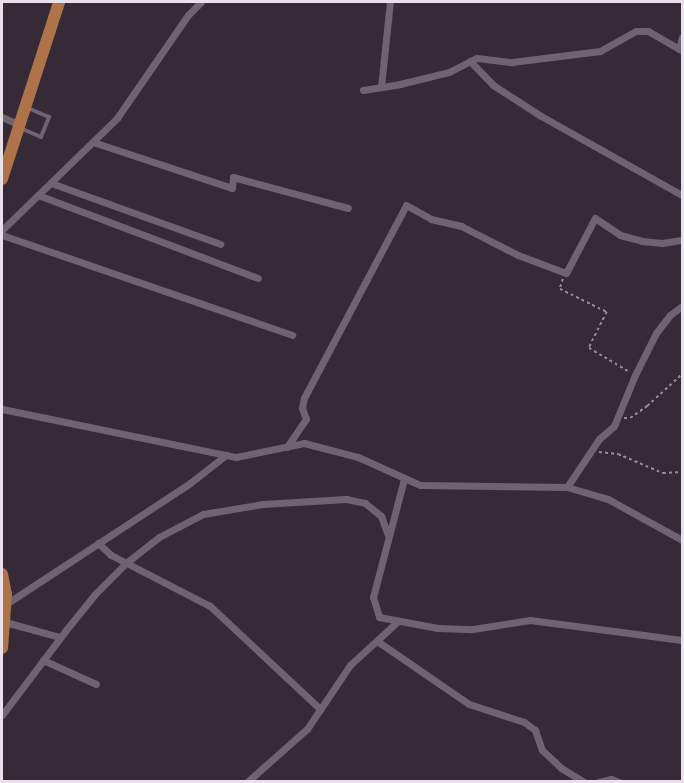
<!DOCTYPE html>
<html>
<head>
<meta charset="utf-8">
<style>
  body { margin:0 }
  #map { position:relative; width:684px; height:783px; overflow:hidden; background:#352a36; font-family:Cabin,sans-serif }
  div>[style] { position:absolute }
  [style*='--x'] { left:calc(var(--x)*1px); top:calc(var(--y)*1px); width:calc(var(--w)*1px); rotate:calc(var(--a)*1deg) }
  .path>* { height:1.5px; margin-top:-0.75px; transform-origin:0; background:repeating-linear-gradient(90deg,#968d97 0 3px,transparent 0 6px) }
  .lane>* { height:4px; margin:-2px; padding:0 2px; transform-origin:2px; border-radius:2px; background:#6f6371 }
  .street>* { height:7px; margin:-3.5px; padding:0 3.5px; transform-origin:3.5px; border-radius:3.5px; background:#6f6371 }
  .highway>* { height:12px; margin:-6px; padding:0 6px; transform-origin:6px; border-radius:6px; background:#af7349 }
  span { translate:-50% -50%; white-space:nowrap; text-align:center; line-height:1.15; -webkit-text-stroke:6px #19141a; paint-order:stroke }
  .frame { position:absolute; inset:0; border:3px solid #e8e1e9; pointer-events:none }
</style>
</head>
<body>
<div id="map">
  <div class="path">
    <div style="--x:563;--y:279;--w:10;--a:107"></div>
    <div style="--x:560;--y:289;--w:52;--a:26.1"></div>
    <div style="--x:607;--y:312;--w:40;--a:116.6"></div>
    <div style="--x:589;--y:348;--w:45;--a:30.5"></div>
    <div style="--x:624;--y:418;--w:6;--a:0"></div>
    <div style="--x:630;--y:418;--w:21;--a:-35"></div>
    <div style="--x:647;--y:406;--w:47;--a:-42.4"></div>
    <div style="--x:599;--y:452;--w:19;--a:6"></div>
    <div style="--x:618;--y:454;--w:49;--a:22.9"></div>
    <div style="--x:663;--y:473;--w:19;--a:-3"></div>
  </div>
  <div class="lane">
    <div style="--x:20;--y:128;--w:23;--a:23"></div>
    <div style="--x:41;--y:137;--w:22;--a:-68"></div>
    <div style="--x:49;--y:117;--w:23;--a:-157"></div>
  </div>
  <div class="street">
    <div style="--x:679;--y:49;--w:12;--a:-76"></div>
    <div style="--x:470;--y:61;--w:33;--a:46"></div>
    <div style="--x:493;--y:85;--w:57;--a:32.9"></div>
    <div style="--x:541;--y:116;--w:162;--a:29.3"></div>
    <div style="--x:381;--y:87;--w:85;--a:-84"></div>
    <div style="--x:363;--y:90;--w:37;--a:-9"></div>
    <div style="--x:400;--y:84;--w:50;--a:-13.8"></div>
    <div style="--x:449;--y:72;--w:31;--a:-27"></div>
    <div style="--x:477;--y:58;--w:35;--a:7"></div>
    <div style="--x:512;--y:62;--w:89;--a:-7.1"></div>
    <div style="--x:600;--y:51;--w:41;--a:-29.1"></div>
    <div style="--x:636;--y:31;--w:12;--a:0"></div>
    <div style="--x:648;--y:31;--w:39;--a:30"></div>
    <div style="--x:2;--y:117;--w:20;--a:24"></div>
    <div style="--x:93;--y:142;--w:146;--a:18.3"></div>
    <div style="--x:232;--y:188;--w:11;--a:-85"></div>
    <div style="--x:233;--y:177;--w:119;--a:15.1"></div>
    <div style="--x:51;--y:183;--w:180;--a:19.8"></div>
    <div style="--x:38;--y:195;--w:235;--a:20.7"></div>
    <div style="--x:2;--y:230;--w:161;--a:-44.2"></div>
    <div style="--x:117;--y:118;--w:125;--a:-55.4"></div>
    <div style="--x:188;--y:15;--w:18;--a:-45"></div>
    <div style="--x:2;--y:235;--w:307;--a:19"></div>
    <div style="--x:2;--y:409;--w:239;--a:11.6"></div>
    <div style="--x:236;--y:457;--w:69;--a:-11.6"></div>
    <div style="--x:304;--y:443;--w:56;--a:14.5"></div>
    <div style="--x:358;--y:457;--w:68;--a:24.3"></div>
    <div style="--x:420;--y:485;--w:147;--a:0.8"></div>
    <div style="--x:567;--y:487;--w:43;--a:16.3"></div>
    <div style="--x:608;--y:499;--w:85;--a:29"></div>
    <div style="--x:287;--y:447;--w:34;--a:-56"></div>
    <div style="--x:306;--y:419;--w:12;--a:-110"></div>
    <div style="--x:302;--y:408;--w:10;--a:-79"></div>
    <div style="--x:304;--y:398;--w:218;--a:-62.1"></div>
    <div style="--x:406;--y:205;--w:29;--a:29"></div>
    <div style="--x:431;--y:219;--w:31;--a:13"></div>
    <div style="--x:461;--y:226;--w:64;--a:27"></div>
    <div style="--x:518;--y:255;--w:51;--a:20.6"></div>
    <div style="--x:566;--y:273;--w:62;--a:-62.2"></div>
    <div style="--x:595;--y:218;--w:30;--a:34"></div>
    <div style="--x:620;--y:235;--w:23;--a:15"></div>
    <div style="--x:642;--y:241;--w:20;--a:6"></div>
    <div style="--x:662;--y:243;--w:20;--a:-9"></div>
    <div style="--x:404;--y:479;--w:122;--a:104.7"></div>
    <div style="--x:373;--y:597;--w:21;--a:73"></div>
    <div style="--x:379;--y:617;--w:60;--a:10.6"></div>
    <div style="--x:438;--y:628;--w:35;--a:2"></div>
    <div style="--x:473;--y:629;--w:58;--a:-9"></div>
    <div style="--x:530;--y:620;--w:153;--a:7.5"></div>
    <div style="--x:567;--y:487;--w:58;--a:-56.3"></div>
    <div style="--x:599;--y:439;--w:20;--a:-41"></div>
    <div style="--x:614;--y:426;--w:55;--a:-67.6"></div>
    <div style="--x:635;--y:375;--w:47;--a:-63.4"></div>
    <div style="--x:656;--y:333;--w:23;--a:-52"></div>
    <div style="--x:670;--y:315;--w:15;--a:-37"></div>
    <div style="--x:98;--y:543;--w:18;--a:43"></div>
    <div style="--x:111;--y:555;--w:111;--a:27.3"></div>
    <div style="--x:210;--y:606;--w:151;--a:43.1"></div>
    <div style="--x:6;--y:604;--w:220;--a:-33.3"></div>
    <div style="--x:190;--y:483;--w:46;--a:-37.9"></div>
    <div style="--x:5;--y:622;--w:57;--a:15.3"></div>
    <div style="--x:377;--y:641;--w:112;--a:34.4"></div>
    <div style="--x:469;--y:704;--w:58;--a:18.1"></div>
    <div style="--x:524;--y:722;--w:14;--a:36"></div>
    <div style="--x:535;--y:730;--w:21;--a:71"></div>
    <div style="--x:542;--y:750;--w:26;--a:43"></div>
    <div style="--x:561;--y:768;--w:27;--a:31"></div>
    <div style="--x:43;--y:660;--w:58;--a:24.4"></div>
    <div style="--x:2;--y:715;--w:106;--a:-53"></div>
    <div style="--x:66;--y:630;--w:46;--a:-51.1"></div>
    <div style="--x:95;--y:594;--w:44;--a:-45"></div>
    <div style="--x:126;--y:563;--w:42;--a:-38.2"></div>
    <div style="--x:159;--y:537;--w:50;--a:-27.6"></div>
    <div style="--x:203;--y:514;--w:61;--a:-9.5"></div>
    <div style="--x:263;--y:504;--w:83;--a:-3.4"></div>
    <div style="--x:346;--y:499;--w:19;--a:12"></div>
    <div style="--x:365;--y:503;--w:21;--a:39"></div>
    <div style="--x:381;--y:516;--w:20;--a:70"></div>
    <div style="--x:247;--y:782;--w:80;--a:-41.5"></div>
    <div style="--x:307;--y:729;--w:77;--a:-56.1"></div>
    <div style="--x:350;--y:665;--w:65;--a:-42.5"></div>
    <div style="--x:599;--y:782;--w:12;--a:-14"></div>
    <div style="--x:611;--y:779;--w:9;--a:21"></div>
  </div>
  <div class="highway">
    <div style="--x:2;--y:179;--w:186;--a:-72.1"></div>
    <div style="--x:2;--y:574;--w:20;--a:79"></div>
    <div style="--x:6;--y:594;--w:54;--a:94.2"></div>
  </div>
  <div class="frame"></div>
</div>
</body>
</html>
